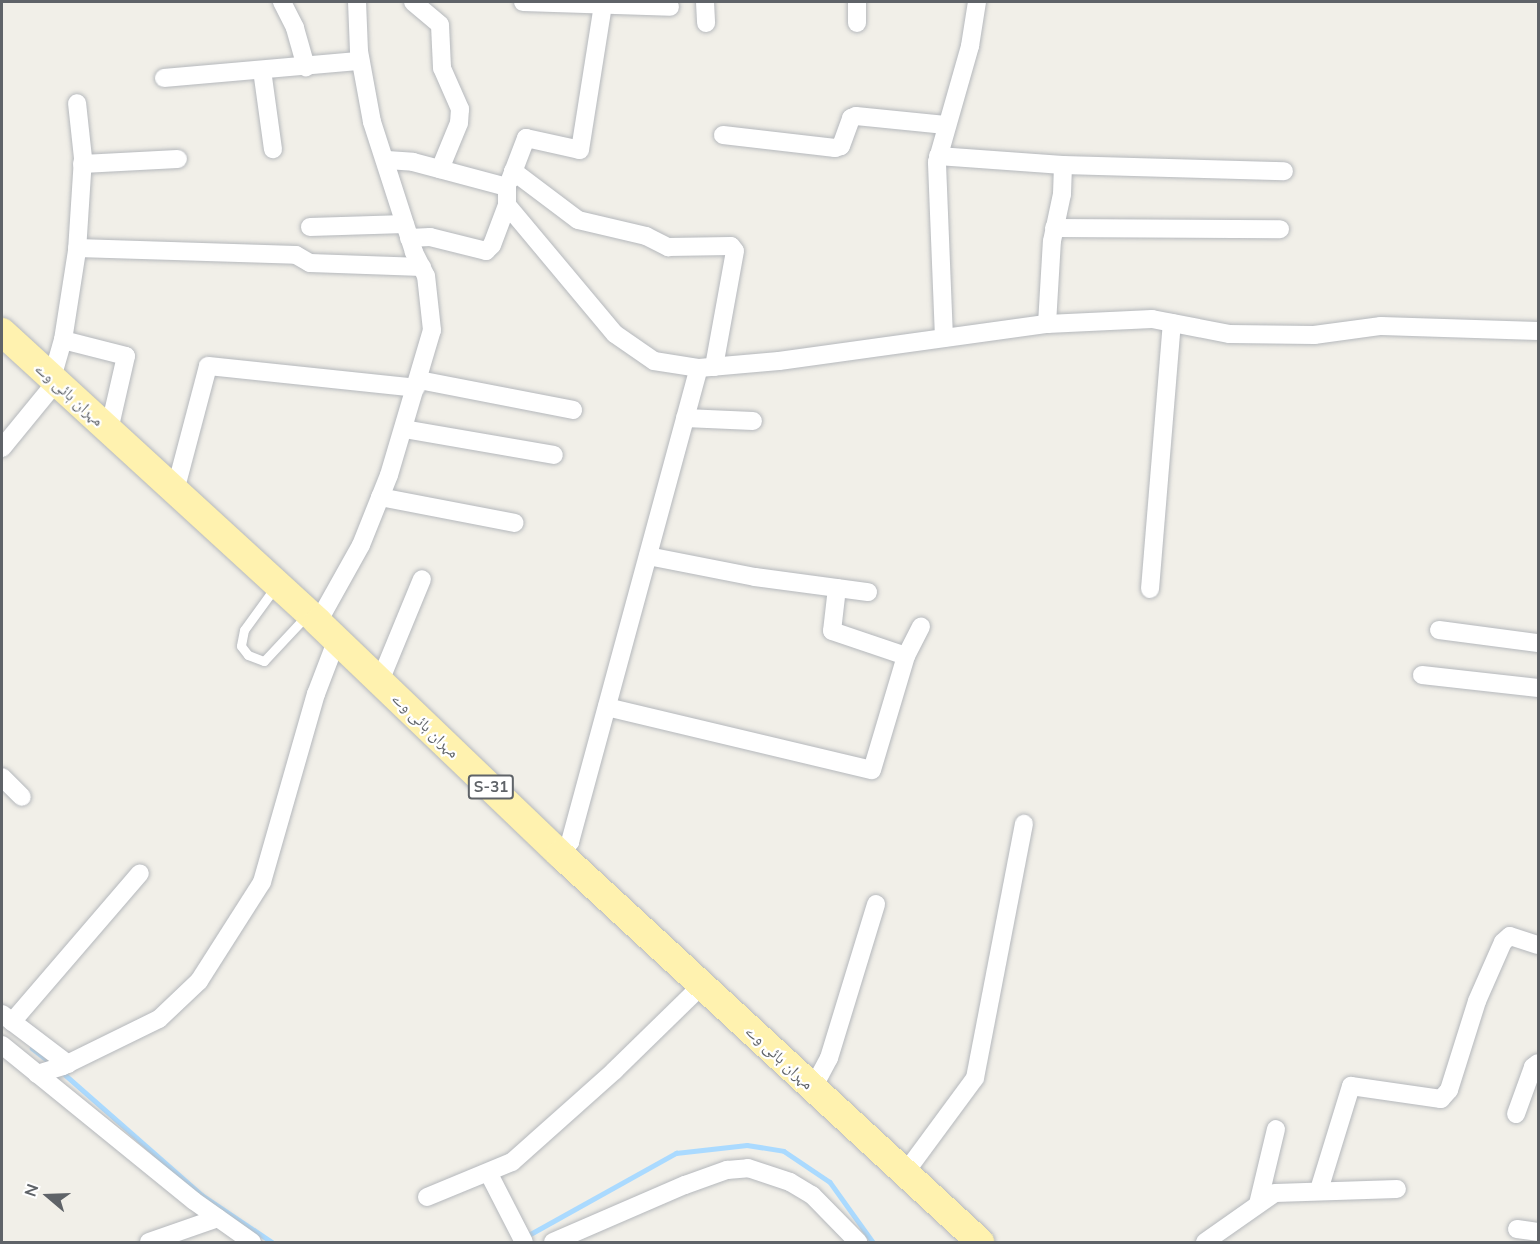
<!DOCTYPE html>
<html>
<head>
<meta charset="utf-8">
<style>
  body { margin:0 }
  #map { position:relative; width:1540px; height:1244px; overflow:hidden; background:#f1efe8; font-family:Mulish,"Noto Naskh Arabic",sans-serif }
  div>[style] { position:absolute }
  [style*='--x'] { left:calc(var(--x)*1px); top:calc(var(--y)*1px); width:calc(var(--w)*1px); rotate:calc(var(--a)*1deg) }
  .stream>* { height:4.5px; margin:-2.25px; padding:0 2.25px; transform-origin:2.25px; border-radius:2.25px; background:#aadaff }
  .roads { filter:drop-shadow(0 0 2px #b5b8bc) drop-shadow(0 0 2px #b5b8bc) }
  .lane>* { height:9px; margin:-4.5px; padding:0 4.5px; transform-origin:4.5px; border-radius:4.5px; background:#fff }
  .street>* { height:18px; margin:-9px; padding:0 9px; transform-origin:9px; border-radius:9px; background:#fff }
  .primary>* { height:28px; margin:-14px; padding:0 14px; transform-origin:14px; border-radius:14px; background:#fff2af }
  span { translate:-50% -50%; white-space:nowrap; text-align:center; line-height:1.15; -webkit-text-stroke:4.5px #fff; paint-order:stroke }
  .shield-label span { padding:2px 4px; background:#fff; border:2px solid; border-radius:4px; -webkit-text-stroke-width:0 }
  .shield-label { font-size:15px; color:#5f6368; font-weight:700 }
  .street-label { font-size:16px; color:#5f6368 }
  .frame { position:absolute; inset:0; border:3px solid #5f6368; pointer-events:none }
  .north { position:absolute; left:18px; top:1166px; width:60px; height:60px; -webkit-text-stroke:4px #fff; paint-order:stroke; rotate:289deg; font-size:16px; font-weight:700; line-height:24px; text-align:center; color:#5f6368 }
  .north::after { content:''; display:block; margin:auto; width:21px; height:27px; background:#5f6368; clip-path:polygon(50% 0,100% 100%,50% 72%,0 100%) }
</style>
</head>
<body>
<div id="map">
  <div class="stream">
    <div style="--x:32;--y:1048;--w:24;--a:38"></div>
    <div style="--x:62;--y:1072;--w:186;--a:41.3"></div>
    <div style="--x:202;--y:1195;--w:84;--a:33.9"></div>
    <div style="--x:525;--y:1237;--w:173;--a:-29.1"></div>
    <div style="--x:676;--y:1153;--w:71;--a:-6.4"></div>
    <div style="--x:747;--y:1145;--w:37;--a:9"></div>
    <div style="--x:784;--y:1151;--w:55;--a:34"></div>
    <div style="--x:830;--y:1182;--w:74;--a:54.4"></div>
  </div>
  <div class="roads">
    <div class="lane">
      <div style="--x:276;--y:586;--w:54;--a:126"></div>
      <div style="--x:244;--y:630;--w:16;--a:101"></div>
      <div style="--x:241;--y:646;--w:11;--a:52"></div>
      <div style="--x:248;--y:655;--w:17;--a:21"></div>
      <div style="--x:264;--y:661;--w:63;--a:-46.9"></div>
    </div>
    <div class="street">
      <div style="--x:282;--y:2;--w:29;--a:63"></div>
      <div style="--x:295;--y:28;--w:41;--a:74.2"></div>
      <div style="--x:413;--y:2;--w:35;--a:40"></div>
      <div style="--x:440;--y:25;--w:43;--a:87.3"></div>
      <div style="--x:442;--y:68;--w:45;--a:66.3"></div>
      <div style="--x:460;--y:109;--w:14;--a:94"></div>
      <div style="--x:459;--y:123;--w:50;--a:112.4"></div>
      <div style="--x:523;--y:2;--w:147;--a:1.9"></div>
      <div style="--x:705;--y:2;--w:21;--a:87"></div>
      <div style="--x:857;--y:2;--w:21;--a:90"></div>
      <div style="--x:262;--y:70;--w:80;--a:82.1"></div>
      <div style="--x:164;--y:78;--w:197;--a:-5"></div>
      <div style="--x:723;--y:135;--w:113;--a:6.6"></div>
      <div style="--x:835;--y:148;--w:6;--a:-18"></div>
      <div style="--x:841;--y:146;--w:30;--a:-70"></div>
      <div style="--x:851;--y:118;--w:5;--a:-22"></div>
      <div style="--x:856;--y:116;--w:90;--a:5.7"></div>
      <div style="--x:938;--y:156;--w:125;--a:4.1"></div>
      <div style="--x:1063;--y:165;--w:221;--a:1.6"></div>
      <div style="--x:387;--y:160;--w:26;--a:4"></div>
      <div style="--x:413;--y:162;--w:97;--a:14.9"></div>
      <div style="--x:507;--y:187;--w:18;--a:90"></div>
      <div style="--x:507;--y:205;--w:168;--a:50.1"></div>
      <div style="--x:615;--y:334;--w:47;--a:34.7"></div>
      <div style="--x:654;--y:361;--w:46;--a:8.8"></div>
      <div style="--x:699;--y:368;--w:80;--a:-5"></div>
      <div style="--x:779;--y:361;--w:271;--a:-7.9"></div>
      <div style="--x:1047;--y:324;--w:105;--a:-2.7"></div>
      <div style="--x:1152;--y:319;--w:78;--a:11"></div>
      <div style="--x:1229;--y:334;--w:85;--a:0.7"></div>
      <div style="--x:1314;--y:335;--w:68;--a:-7.7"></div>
      <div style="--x:1381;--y:326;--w:157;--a:1.8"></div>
      <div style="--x:82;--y:164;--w:96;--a:-3"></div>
      <div style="--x:513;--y:171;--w:81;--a:37"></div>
      <div style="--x:578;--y:220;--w:70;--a:13.2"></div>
      <div style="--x:646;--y:236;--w:25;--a:27"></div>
      <div style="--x:668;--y:247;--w:63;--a:-0.9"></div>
      <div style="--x:731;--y:246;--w:6;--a:51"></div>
      <div style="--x:735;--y:251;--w:118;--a:100.3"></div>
      <div style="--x:510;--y:180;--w:45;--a:-69.1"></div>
      <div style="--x:526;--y:138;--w:55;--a:12.5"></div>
      <div style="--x:580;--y:150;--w:147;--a:-81"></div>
      <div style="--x:310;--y:227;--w:95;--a:-1.8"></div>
      <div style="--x:1054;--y:228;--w:226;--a:0.3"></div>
      <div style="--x:409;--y:238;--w:21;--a:-3"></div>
      <div style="--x:430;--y:237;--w:58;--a:14"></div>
      <div style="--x:486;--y:251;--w:8;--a:-45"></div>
      <div style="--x:492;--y:245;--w:43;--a:-69.4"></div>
      <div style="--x:77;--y:248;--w:219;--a:1.8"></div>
      <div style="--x:296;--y:255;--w:16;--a:30"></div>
      <div style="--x:310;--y:263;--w:112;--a:2"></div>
      <div style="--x:1047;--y:324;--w:83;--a:-86.6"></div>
      <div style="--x:1052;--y:241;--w:48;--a:-78"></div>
      <div style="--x:1062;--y:194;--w:29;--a:-88"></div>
      <div style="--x:944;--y:338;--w:176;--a:-92.3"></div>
      <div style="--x:937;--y:162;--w:121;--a:-74.1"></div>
      <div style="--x:970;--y:46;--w:45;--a:-81"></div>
      <div style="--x:63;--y:340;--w:65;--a:14.3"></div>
      <div style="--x:126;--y:356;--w:76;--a:102.9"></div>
      <div style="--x:52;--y:378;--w:40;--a:-74"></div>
      <div style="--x:63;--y:340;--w:90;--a:-81.1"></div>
      <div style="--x:77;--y:251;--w:93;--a:-86.3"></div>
      <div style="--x:83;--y:158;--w:55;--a:-96.2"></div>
      <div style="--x:419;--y:380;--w:157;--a:11"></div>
      <div style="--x:685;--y:418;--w:68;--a:2.5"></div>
      <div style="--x:404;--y:429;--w:152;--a:9.8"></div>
      <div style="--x:2;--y:448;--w:85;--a:-50.7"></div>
      <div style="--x:175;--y:491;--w:129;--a:-75.2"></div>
      <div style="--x:208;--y:366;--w:209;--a:6"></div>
      <div style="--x:380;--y:497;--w:137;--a:10.9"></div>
      <div style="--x:648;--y:556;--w:109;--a:11.1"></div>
      <div style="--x:755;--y:577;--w:114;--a:7.6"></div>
      <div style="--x:837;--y:588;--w:43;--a:96.6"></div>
      <div style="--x:832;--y:631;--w:78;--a:18.7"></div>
      <div style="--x:1150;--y:589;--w:267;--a:-85.3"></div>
      <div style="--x:318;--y:622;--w:88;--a:-60.8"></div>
      <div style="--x:361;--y:545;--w:75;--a:-68.2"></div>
      <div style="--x:389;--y:475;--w:151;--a:-73.5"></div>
      <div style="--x:432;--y:330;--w:54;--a:-96.3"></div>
      <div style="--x:426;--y:276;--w:27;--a:-117"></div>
      <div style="--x:414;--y:252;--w:137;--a:-107.9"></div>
      <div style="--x:372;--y:122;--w:72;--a:-100.4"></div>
      <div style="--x:359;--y:51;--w:49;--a:-92.3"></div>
      <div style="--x:1439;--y:630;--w:100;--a:7.5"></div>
      <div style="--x:1422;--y:675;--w:117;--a:6.4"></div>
      <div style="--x:380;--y:681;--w:110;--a:-67.6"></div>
      <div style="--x:607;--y:707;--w:272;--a:13.4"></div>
      <div style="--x:872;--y:770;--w:119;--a:-73.4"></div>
      <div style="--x:906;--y:656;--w:33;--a:-63"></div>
      <div style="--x:2;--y:777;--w:28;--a:45"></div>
      <div style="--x:560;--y:854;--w:16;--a:-50"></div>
      <div style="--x:570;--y:842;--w:491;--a:-74.8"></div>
      <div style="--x:2;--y:1014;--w:83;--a:37.1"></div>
      <div style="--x:12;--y:1022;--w:196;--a:-49.3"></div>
      <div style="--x:2;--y:1045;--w:247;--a:39.1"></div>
      <div style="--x:194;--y:1201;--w:71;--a:35.3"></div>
      <div style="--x:37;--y:1074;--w:27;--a:-17"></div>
      <div style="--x:63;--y:1066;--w:107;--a:-26.1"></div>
      <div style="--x:159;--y:1019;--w:55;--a:-43.5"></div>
      <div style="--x:199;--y:981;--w:117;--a:-57.5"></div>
      <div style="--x:262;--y:882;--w:196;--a:-74"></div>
      <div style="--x:316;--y:694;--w:59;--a:-69.1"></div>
      <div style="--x:813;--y:1088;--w:34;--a:-62"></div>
      <div style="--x:829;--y:1058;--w:161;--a:-73"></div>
      <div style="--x:1516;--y:1114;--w:50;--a:-70.1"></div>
      <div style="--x:1533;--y:1067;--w:6;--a:-39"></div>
      <div style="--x:905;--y:1173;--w:118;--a:-53.6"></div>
      <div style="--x:975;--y:1078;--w:259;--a:-79.1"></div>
      <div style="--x:489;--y:1174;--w:76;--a:62.8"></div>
      <div style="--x:1319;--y:1190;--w:109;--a:-72.9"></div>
      <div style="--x:1351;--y:1086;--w:91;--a:8.2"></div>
      <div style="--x:1441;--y:1099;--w:12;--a:-48"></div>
      <div style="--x:1449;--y:1090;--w:93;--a:-72.5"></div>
      <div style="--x:1477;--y:1001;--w:64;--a:-66.2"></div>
      <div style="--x:1503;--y:942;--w:9;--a:-41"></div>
      <div style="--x:1510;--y:936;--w:29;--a:18"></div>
      <div style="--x:427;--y:1197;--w:92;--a:-22.4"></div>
      <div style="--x:512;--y:1162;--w:137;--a:-41.7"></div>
      <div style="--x:614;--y:1071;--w:123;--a:-44.3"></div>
      <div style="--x:1258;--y:1204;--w:77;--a:-76.5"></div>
      <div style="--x:1517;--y:1229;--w:21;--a:8"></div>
      <div style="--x:149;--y:1242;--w:73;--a:-19.2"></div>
      <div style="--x:553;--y:1242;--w:144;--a:-23.4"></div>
      <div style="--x:685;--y:1185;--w:45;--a:-19.7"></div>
      <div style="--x:727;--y:1170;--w:21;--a:-5"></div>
      <div style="--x:748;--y:1168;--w:44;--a:18.4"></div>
      <div style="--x:790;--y:1182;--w:26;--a:31"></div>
      <div style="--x:812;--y:1195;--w:66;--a:45.6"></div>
      <div style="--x:1205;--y:1242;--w:85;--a:-35"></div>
      <div style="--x:1275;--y:1193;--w:122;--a:-1.9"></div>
    </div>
    <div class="primary">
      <div style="--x:2;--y:332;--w:429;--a:42.5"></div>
      <div style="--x:318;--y:622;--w:335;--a:43.8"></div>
      <div style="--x:560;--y:854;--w:572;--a:42.73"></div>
    </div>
  </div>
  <div class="shield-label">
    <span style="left:491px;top:787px">S-31</span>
  </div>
  <div class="street-label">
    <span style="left:70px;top:394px;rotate:42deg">مہران ہائی وے</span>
    <span style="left:426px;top:725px;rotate:44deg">مہران ہائی وے</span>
    <span style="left:780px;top:1057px;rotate:43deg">مہران ہائی وے</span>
  </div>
  <div class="frame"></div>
  <div class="north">N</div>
</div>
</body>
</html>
